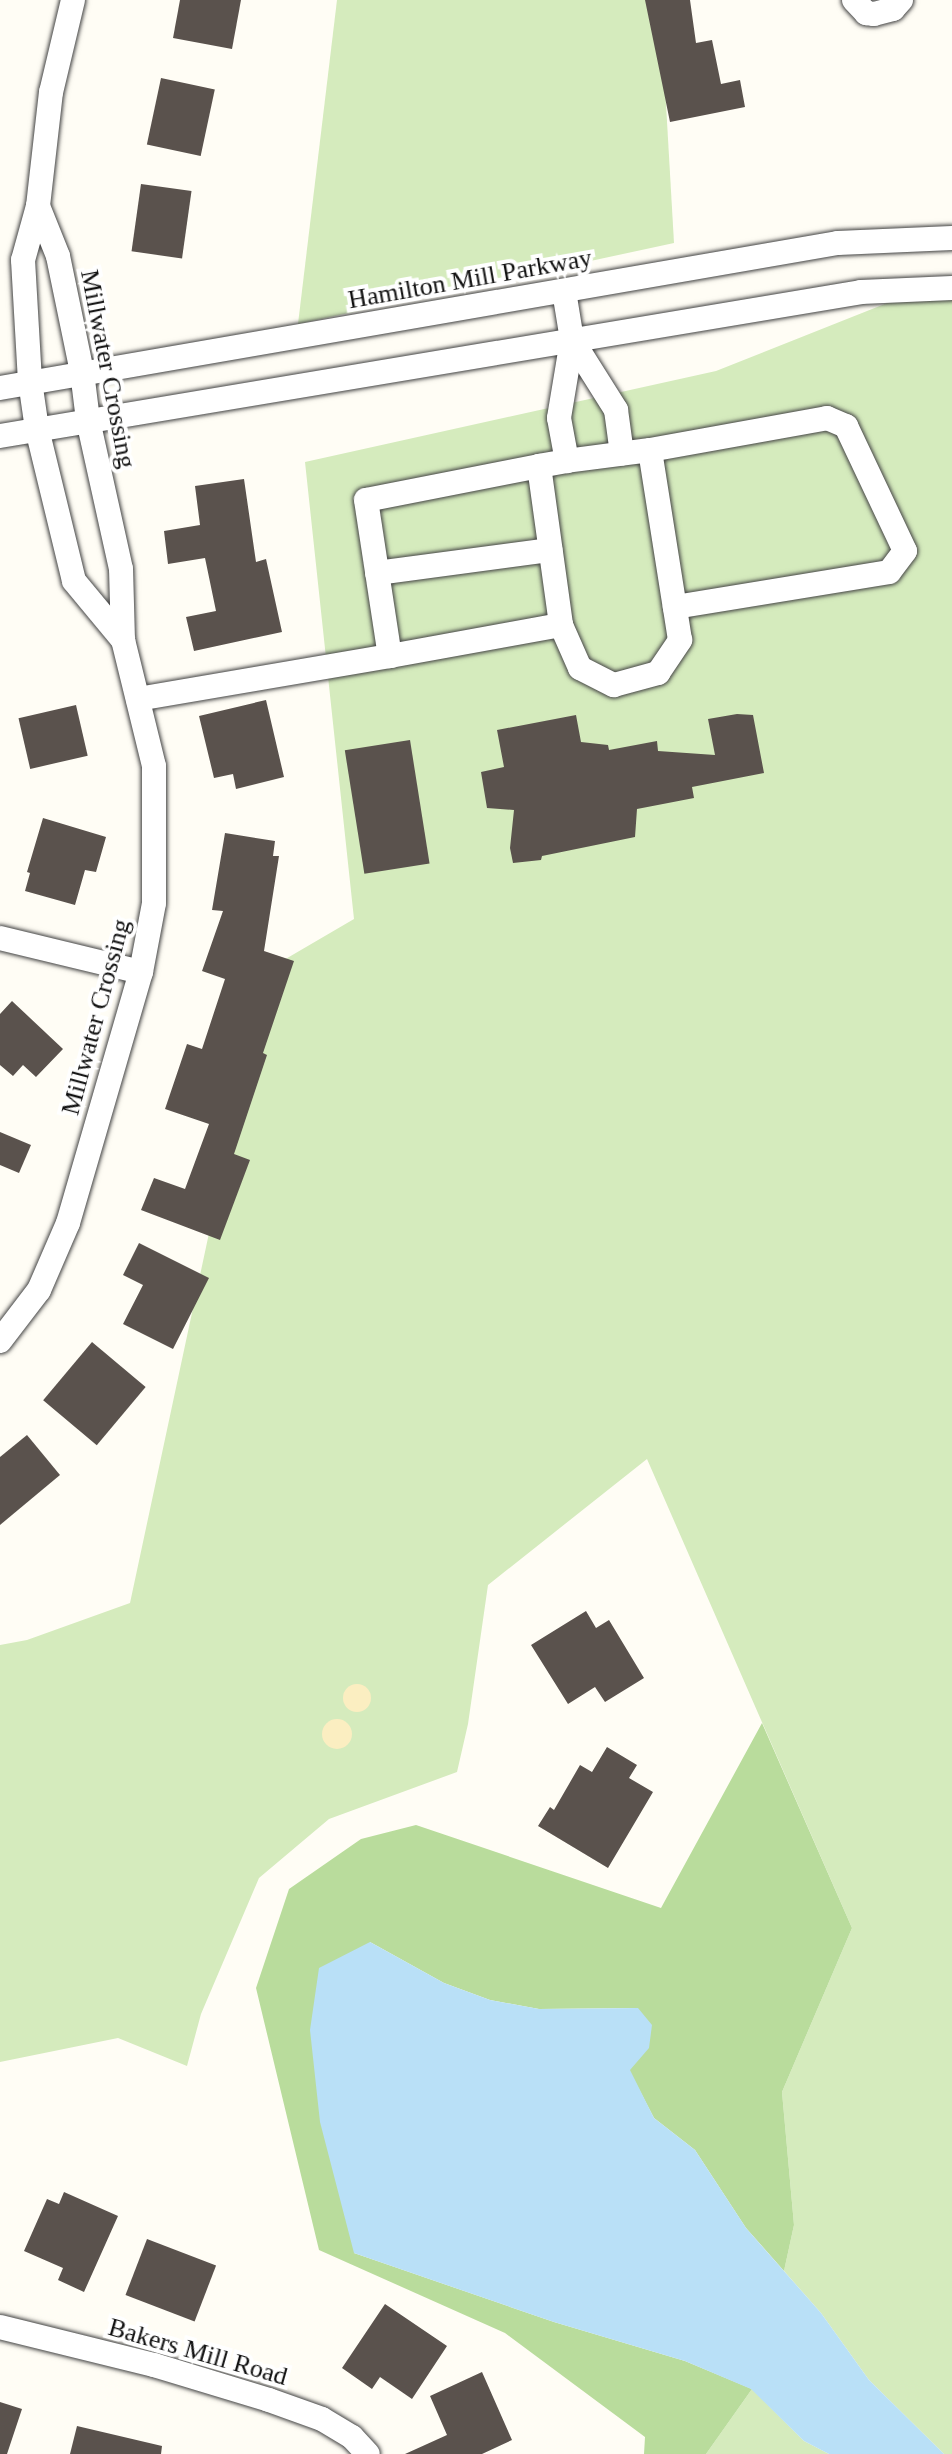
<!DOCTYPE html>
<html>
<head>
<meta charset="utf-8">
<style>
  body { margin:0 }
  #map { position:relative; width:952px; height:2454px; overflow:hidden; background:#fffdf5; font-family:"Times New Roman",serif }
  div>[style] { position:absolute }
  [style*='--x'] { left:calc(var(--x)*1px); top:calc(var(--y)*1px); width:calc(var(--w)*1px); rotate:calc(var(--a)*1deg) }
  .green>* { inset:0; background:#d5ebbd }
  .forest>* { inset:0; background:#b9dc9c }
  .sand>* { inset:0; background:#fbeec1 }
  .round { border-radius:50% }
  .water>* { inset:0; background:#b9e0f7 }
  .building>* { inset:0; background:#5a524d; transform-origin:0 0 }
  .roads { filter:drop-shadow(0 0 2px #444) drop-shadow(0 0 2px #444) }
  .minor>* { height:24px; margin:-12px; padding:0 12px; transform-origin:12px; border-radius:12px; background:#fff }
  span { translate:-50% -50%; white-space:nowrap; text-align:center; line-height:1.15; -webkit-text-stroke:8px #fff; paint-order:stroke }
  .street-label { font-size:26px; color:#111 }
</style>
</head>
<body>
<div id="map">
  <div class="green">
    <div style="clip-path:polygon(337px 0,660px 0,674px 243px,298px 324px)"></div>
    <div style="clip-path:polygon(952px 282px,952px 2454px,944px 2454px,869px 2380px,821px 2313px,784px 2271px,794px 2225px,782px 2092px,852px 1928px,647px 1459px,488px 1585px,468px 1724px,457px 1772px,329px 1819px,259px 1878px,201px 2014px,187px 2066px,118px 2038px,0 2062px,0 1645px,27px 1640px,130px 1603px,265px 971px,354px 919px,305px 462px,716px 371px,935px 284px)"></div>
    <div style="clip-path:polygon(752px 2389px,804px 2441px,829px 2454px,706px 2454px)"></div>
  </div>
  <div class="forest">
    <div style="clip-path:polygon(762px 1723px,852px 1928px,782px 2092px,794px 2225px,784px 2271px,746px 2228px,695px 2150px,654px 2118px,629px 2070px,638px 2008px,539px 2009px,490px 2000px,444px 1983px,370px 1942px,354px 2253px,554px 2322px,685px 2361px,752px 2389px,706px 2454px,644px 2454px,645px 2437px,505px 2333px,319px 2250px,256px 1988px,289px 1889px,361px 1839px,416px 1825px,661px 1908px)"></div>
  </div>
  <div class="sand">
    <div class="round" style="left:343px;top:1684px;width:28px;height:28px"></div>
    <div class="round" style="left:322px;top:1719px;width:30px;height:30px"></div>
  </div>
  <div class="water">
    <div style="clip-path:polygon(370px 1942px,444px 1983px,490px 2000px,539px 2009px,638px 2008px,652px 2025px,649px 2048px,630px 2070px,654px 2118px,695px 2150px,746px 2228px,821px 2313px,869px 2380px,944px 2454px,829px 2454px,804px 2441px,751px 2389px,685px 2361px,554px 2322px,354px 2253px,320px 2122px,310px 2030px,319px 1968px)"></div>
  </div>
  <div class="building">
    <div style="clip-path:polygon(180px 0,241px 0,232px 49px,173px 38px)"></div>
    <div style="clip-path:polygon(645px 0,690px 0,696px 43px,712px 40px,721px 84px,740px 80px,745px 107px,670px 122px)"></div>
    <div style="left:161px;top:78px;width:55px;height:68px;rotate:12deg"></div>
    <div style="left:141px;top:184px;width:51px;height:68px;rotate:8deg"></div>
    <div style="clip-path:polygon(244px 479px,256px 562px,266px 559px,282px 632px,194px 651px,186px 617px,216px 611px,205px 558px,168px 564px,164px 531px,200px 525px,195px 486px)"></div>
    <div style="clip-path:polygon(266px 700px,284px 777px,236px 789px,233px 774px,214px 778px,199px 716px)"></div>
    <div style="left:76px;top:705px;width:52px;height:59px;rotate:77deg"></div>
    <div style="clip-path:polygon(737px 714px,753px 715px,764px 773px,692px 787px,694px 798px,637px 809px,635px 837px,542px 856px,541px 860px,513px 863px,510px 848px,514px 810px,487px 808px,481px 772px,504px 767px,497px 730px,576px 715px,581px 742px,608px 745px,609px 750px,657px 741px,658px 751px,715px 755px,708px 719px)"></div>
    <div style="left:410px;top:740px;width:125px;height:66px;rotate:81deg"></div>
    <div style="clip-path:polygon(43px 818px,106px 837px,96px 872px,85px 870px,75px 905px,25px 891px,30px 873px,27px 872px)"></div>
    <div style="clip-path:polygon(225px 833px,275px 841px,273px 856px,279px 856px,264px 951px,294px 961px,263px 1053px,267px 1055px,234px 1154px,250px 1160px,220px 1240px,141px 1210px,154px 1178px,185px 1189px,209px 1124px,165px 1109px,187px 1044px,202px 1049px,225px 979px,202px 971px,223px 911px,212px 910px)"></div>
    <div style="clip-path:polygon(12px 1001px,63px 1049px,36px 1077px,23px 1065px,13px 1076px,0 1065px,0 1014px)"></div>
    <div style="clip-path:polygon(0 1132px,31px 1145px,19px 1173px,0 1165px)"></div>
    <div style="clip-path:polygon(139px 1243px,209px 1278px,173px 1349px,123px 1324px,143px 1285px,123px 1275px)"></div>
    <div style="left:92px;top:1342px;width:70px;height:76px;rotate:40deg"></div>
    <div style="clip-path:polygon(27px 1435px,60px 1475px,0 1525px,0 1457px)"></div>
    <div style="clip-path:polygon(586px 1611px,596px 1628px,609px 1620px,644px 1678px,605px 1702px,595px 1687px,568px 1704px,531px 1645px)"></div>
    <div style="clip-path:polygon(607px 1747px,637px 1765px,629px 1778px,653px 1792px,608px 1868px,538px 1826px,550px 1807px,554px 1810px,580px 1765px,592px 1772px)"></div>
    <div style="clip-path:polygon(64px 2192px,118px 2216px,84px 2292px,58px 2280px,63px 2268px,24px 2251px,47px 2199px,59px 2204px)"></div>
    <div style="left:147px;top:2239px;width:74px;height:60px;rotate:21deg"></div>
    <div style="clip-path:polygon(385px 2304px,447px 2346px,412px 2399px,380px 2377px,372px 2389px,342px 2368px)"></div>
    <div style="clip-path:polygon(482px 2372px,512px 2440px,482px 2454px,405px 2454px,447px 2435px,430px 2396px)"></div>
    <div style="clip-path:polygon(0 2402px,22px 2409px,7px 2454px,0 2454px)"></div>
    <div style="clip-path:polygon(77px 2426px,162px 2446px,161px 2454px,70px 2454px)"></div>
  </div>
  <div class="roads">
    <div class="minor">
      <div style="--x:73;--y:0;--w:95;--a:103.4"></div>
      <div style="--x:51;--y:92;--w:115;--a:96.5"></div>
      <div style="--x:38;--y:206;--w:56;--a:105.5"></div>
      <div style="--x:23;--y:260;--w:121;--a:86.7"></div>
      <div style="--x:30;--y:381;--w:49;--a:81.7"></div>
      <div style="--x:37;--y:429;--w:156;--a:76.3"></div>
      <div style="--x:74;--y:581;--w:77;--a:50.3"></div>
      <div style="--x:854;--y:0;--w:18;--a:47"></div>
      <div style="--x:866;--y:13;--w:8;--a:7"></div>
      <div style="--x:874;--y:14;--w:20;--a:-15"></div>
      <div style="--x:893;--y:9;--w:12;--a:-48"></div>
      <div style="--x:564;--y:291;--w:50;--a:80.7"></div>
      <div style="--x:572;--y:340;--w:79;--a:99.5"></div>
      <div style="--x:559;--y:418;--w:44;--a:79.5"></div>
      <div style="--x:572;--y:340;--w:83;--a:57.8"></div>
      <div style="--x:616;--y:410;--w:44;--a:82.2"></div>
      <div style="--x:0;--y:388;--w:850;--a:-9.82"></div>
      <div style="--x:838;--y:243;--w:114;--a:-2.5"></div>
      <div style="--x:0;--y:436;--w:873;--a:-9.49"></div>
      <div style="--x:861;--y:292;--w:91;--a:-2.5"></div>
      <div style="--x:650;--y:450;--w:180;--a:-10.2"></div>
      <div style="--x:827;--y:418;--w:21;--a:23"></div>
      <div style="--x:846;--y:426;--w:138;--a:64.7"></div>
      <div style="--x:905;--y:551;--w:26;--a:127"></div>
      <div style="--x:889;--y:572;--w:217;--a:170.7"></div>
      <div style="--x:539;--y:466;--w:161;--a:82.1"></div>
      <div style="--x:561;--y:625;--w:47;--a:66.2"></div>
      <div style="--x:580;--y:668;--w:38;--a:27"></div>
      <div style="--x:614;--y:685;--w:46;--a:-15.3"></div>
      <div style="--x:658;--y:673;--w:40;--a:-56"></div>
      <div style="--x:680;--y:640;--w:192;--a:-99"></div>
      <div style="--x:650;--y:450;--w:84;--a:172.5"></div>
      <div style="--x:567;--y:461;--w:28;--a:170"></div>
      <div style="--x:539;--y:466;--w:176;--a:168.9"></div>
      <div style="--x:366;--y:500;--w:158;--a:81.3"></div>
      <div style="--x:390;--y:656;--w:174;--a:-10.3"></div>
      <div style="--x:377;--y:573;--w:175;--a:-7.6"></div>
      <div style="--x:138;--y:699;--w:256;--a:-9.7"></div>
      <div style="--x:0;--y:938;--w:145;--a:13.6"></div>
      <div style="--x:0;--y:1341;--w:64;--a:-52.6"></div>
      <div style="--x:39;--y:1290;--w:73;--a:-66.6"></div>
      <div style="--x:68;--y:1223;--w:261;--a:-73.8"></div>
      <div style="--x:141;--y:972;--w:70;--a:-79.3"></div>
      <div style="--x:154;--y:903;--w:137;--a:-90"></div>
      <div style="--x:154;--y:766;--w:130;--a:-103.8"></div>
      <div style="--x:123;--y:640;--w:71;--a:-91.6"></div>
      <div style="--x:121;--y:569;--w:153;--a:-102.5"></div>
      <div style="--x:88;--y:420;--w:48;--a:-97.1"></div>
      <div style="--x:82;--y:372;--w:118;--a:-101.7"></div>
      <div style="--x:58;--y:256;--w:54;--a:-111.8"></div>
      <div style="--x:0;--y:2327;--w:159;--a:13.9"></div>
      <div style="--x:154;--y:2365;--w:120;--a:16.9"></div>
      <div style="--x:269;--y:2400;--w:56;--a:19.7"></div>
      <div style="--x:322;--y:2419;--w:35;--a:31"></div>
      <div style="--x:352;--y:2437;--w:23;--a:47"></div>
    </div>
  </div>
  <div class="street-label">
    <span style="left:470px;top:279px;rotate:-10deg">Hamilton Mill Parkway</span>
    <span style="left:108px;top:369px;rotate:79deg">Millwater Crossing</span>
    <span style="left:96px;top:1017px;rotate:-75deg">Millwater Crossing</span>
    <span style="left:198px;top:2352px;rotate:16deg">Bakers Mill Road</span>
  </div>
</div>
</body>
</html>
